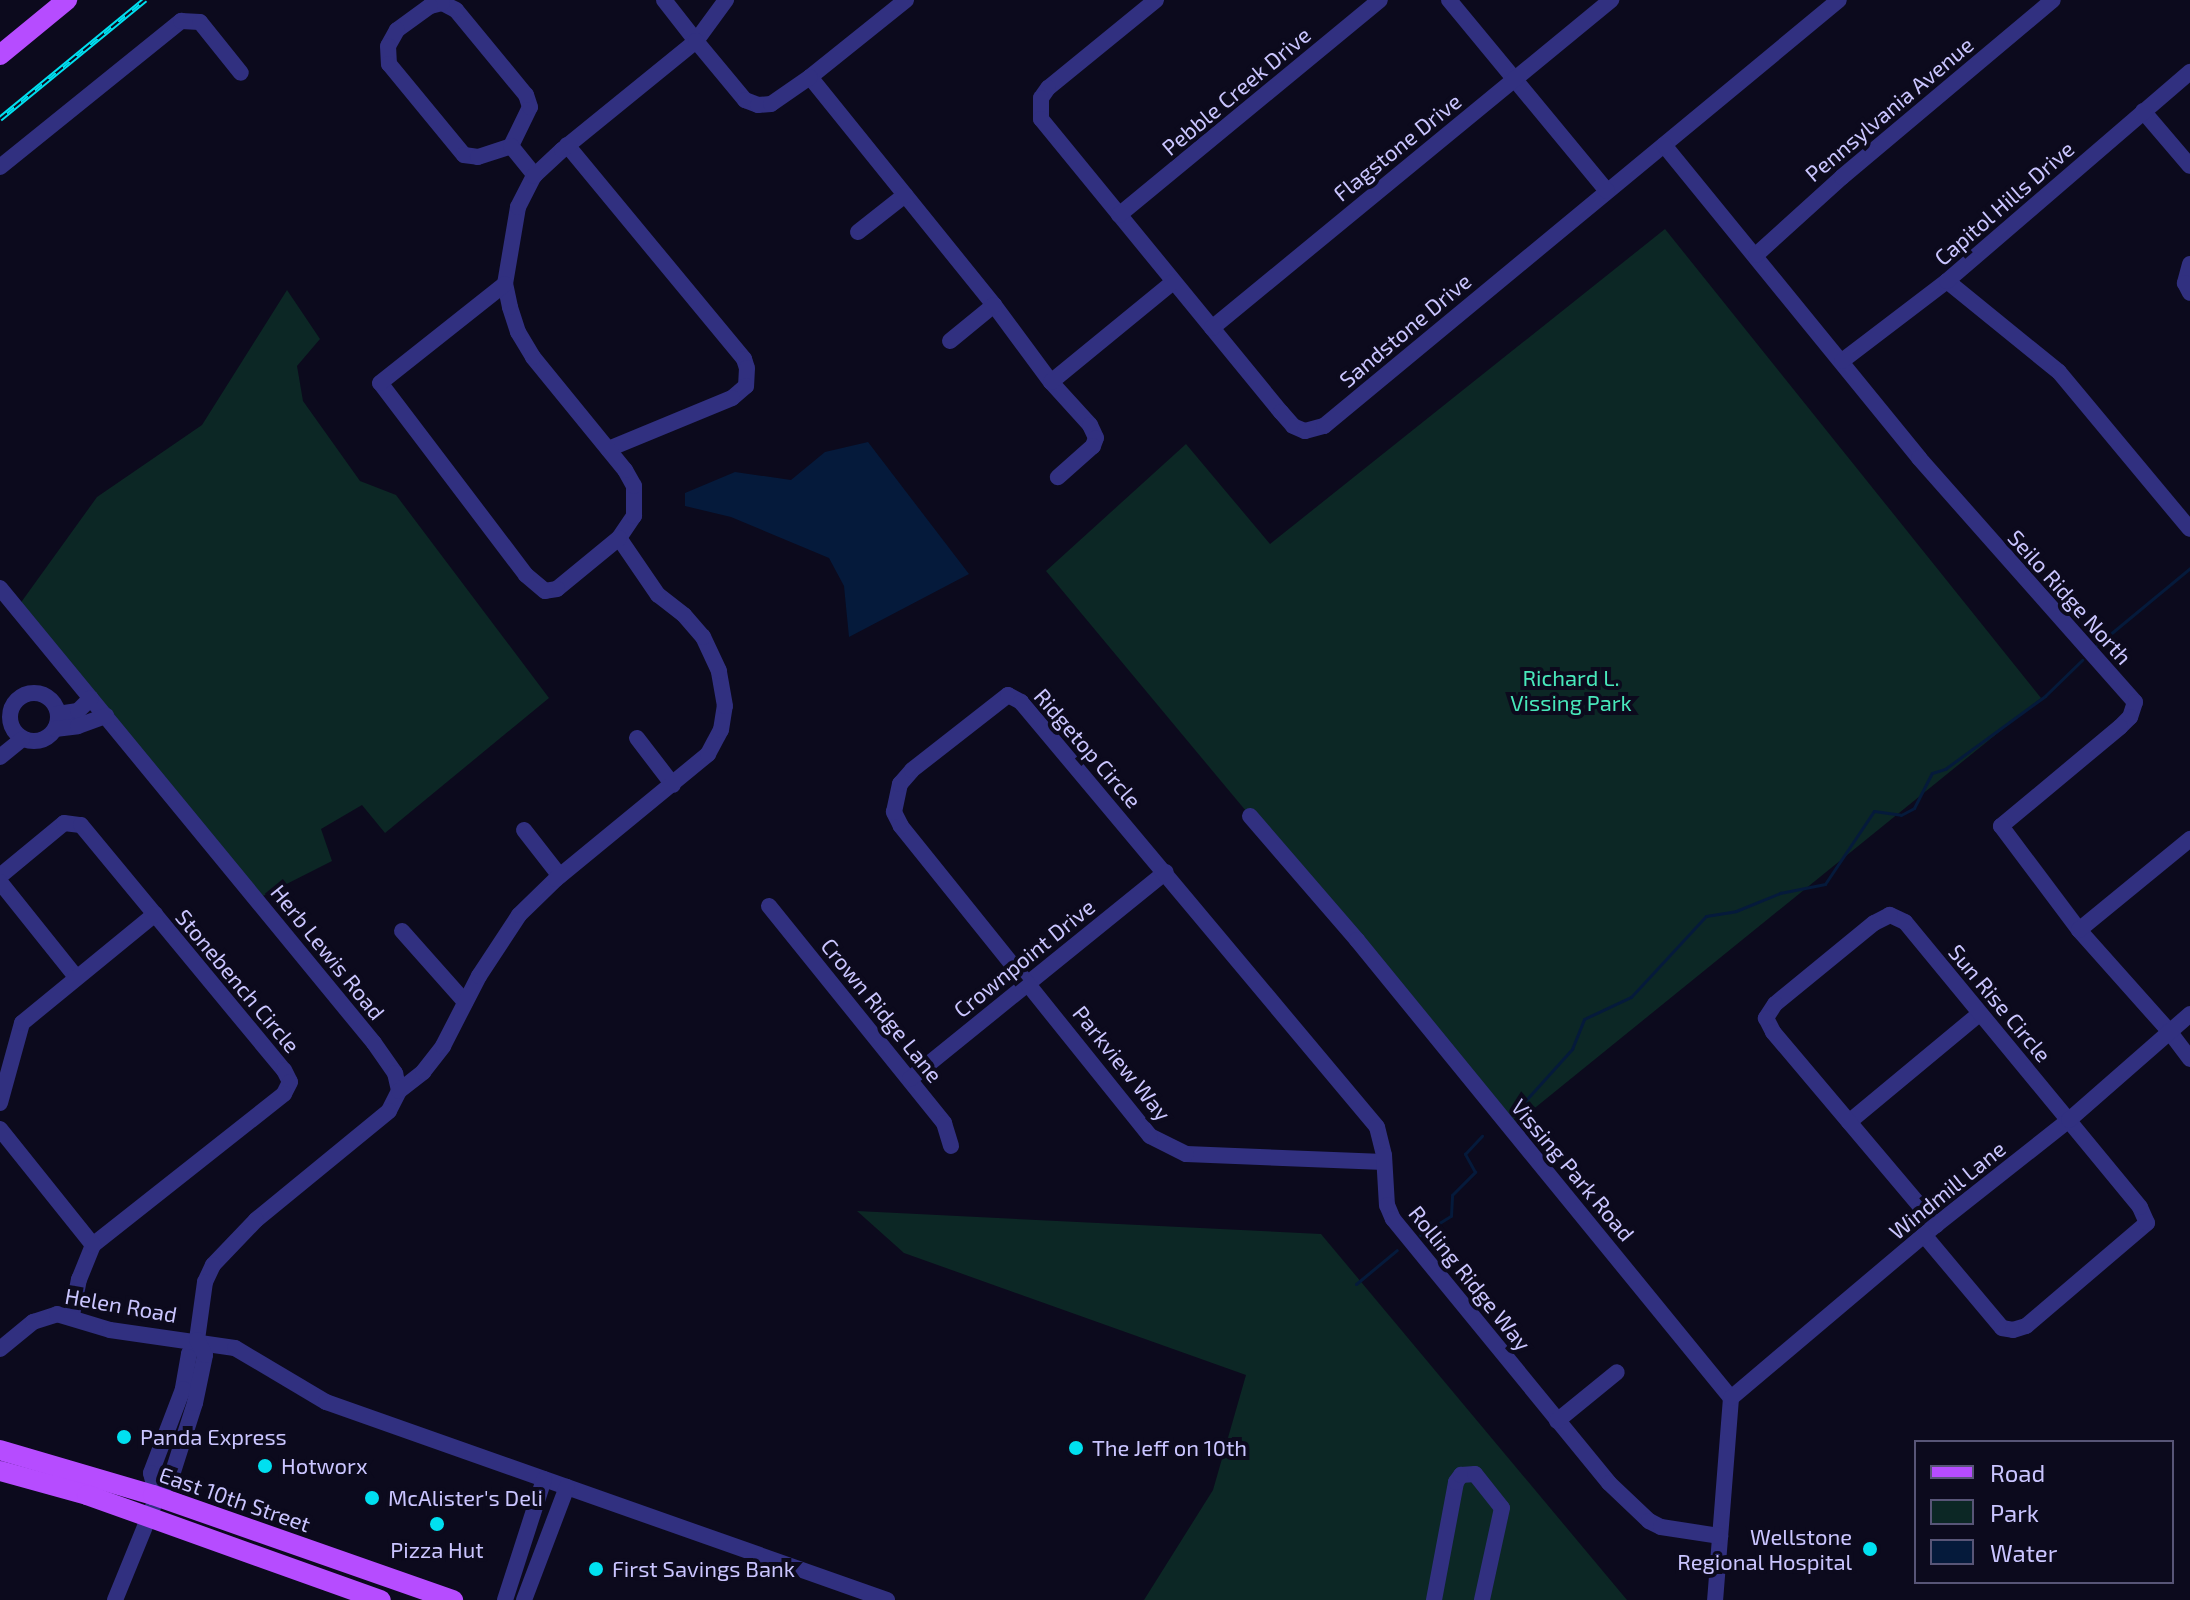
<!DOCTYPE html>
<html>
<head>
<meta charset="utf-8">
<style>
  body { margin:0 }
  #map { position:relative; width:2190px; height:1600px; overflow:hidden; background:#0c0a1d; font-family:"Exo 2",sans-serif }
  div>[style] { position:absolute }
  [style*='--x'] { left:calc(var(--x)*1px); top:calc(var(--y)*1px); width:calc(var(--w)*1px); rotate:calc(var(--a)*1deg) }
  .green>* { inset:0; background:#0c2725 }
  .water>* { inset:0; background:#051a3b }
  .stream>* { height:3px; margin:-1.5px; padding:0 1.5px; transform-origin:1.5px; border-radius:1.5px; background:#051a3b }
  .minor>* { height:16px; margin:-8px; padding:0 8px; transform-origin:8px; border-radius:8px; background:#313080 }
  .minor>.ring { margin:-8px; padding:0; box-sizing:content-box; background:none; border:16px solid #313080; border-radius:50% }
  .major>* { height:20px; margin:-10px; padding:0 10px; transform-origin:10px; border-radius:10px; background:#b64cff }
  .rail>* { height:6px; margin-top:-3px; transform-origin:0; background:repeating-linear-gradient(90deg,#0c0a1d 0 9px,#00e0f0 0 18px); box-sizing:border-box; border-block:2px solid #00e0f0 }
  .dots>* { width:22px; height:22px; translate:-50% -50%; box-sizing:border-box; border:4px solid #0c0a1d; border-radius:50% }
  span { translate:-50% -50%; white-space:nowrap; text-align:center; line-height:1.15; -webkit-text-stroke:8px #0c0a1d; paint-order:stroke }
  .street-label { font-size:22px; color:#cac5ff }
  .park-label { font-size:22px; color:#48e8bb }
  .poi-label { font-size:22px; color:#cac5ff }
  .left { translate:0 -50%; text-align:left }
  .right { translate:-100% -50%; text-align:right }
  .legend { position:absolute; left:1914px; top:1440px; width:260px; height:144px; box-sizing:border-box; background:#0c0a1d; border:2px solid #585577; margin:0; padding:10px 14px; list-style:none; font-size:24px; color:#cac5ff }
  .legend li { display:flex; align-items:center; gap:16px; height:40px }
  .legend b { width:40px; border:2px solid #585577 }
</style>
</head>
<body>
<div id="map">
  <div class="green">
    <div style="clip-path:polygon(1665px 229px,2041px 698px,1510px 1128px,1046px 571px,1186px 444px,1270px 544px)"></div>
    <div style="clip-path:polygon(287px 290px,320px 339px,297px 366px,303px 401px,360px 481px,396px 495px,549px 698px,385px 833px,362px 805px,321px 829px,332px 861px,257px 899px,17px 608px,97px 497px,202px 425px)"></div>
    <div style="clip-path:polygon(857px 1211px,1321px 1234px,1627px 1600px,1144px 1600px,1213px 1490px,1246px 1375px,904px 1253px)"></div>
  </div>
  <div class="water">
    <div style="clip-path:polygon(868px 442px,969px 574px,849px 637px,844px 586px,829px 558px,731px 517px,685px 506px,685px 493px,735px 472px,791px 480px,825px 452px)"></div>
  </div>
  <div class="stream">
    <div style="--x:2097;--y:645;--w:121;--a:-39.6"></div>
    <div style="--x:1516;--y:1111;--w:84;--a:-47.9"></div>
    <div style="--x:1572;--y:1049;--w:32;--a:-68"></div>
    <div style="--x:1584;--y:1019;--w:52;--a:-25.1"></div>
    <div style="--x:1631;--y:997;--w:110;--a:-47.2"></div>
    <div style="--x:1706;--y:916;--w:30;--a:-9"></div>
    <div style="--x:1736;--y:911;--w:48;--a:-22.2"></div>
    <div style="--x:1780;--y:893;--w:46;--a:-11.3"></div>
    <div style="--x:1825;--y:884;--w:88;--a:-56.1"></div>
    <div style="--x:1874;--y:811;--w:27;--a:8"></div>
    <div style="--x:1901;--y:815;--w:15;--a:-28"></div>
    <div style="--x:1914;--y:808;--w:39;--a:-63"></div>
    <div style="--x:1932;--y:773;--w:14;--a:-17"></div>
    <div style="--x:1945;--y:769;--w:124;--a:-36.1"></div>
    <div style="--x:2045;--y:696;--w:52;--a:-44.2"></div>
    <div style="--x:1420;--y:1235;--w:36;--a:-32"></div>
    <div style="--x:1451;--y:1216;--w:21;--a:-87"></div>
    <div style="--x:1452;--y:1195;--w:33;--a:-45"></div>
    <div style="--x:1475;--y:1172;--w:21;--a:-119"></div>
    <div style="--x:1465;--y:1154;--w:25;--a:-47"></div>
    <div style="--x:1356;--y:1284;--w:53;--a:-39.7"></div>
  </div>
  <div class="minor">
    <div style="--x:664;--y:0;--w:52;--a:52"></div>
    <div style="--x:696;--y:41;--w:51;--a:-53.8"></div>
    <div style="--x:906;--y:0;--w:123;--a:141.3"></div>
    <div style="--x:810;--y:77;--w:293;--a:51.1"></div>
    <div style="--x:994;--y:305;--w:96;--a:53.5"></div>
    <div style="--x:1051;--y:382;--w:58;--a:47.8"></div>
    <div style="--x:1090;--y:425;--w:14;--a:65"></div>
    <div style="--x:1096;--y:438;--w:9;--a:111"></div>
    <div style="--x:1093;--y:446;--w:47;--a:138.5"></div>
    <div style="--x:1156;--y:0;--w:139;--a:140.8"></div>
    <div style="--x:1048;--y:88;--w:12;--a:125"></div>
    <div style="--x:1041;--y:98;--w:21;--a:90"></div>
    <div style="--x:1041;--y:119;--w:379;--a:50.7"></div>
    <div style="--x:1281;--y:412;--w:18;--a:49"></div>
    <div style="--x:1293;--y:426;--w:13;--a:23"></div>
    <div style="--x:1305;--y:431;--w:20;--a:-15"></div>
    <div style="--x:1324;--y:426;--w:668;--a:-39.6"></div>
    <div style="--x:1449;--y:0;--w:248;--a:50.4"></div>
    <div style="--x:2143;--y:111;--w:72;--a:49.5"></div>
    <div style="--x:567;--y:145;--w:278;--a:50.4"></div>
    <div style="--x:744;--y:359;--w:9;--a:72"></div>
    <div style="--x:747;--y:368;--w:18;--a:93"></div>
    <div style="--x:746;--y:386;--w:18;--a:139"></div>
    <div style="--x:732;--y:398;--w:134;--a:157.6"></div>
    <div style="--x:1664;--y:145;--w:404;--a:50.8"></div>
    <div style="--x:1919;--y:458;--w:326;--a:48.5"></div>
    <div style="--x:2135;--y:702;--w:16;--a:108"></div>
    <div style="--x:2130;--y:717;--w:14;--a:135"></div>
    <div style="--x:2120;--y:727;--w:155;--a:140.2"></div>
    <div style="--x:2001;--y:826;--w:130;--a:53.1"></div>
    <div style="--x:2079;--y:930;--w:135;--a:48.3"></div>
    <div style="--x:2169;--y:1031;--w:35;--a:53"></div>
    <div style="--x:511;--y:146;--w:43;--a:-64"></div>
    <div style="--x:530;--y:107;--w:13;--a:-108"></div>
    <div style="--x:526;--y:95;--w:110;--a:-129.5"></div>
    <div style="--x:456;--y:10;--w:16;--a:-153"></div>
    <div style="--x:442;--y:3;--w:12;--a:166"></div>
    <div style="--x:430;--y:6;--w:41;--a:144"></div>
    <div style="--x:397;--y:30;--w:18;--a:119"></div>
    <div style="--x:388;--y:46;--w:18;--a:87"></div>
    <div style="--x:389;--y:64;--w:118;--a:50.5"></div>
    <div style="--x:464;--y:155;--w:14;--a:8"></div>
    <div style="--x:478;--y:157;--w:35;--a:-18"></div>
    <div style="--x:511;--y:146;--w:38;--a:51"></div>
    <div style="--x:0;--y:167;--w:233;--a:-38.9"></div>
    <div style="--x:181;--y:21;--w:19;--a:3"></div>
    <div style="--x:200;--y:22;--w:65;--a:51.2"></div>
    <div style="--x:1119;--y:215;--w:338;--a:-39.5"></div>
    <div style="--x:858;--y:232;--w:60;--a:-38.2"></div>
    <div style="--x:1756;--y:255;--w:116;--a:-42.2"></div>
    <div style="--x:1842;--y:177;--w:275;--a:-40"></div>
    <div style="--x:2190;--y:264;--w:20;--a:105"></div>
    <div style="--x:2185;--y:283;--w:11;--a:63"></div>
    <div style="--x:1947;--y:281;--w:144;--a:39.1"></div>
    <div style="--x:2059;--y:372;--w:204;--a:50.2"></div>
    <div style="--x:1212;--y:328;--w:517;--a:-39.42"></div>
    <div style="--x:950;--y:341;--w:57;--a:-39.3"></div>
    <div style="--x:1842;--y:361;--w:132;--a:-37.3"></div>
    <div style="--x:1947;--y:281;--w:321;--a:-40.7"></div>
    <div style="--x:1051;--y:382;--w:158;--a:-39.3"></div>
    <div style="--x:619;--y:538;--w:27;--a:-56"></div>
    <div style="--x:634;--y:516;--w:30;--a:-90"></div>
    <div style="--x:634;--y:486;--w:18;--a:-119"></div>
    <div style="--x:625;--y:470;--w:146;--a:-129.2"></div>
    <div style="--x:533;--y:357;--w:29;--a:-121"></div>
    <div style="--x:518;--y:332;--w:26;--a:-108"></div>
    <div style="--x:510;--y:307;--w:24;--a:-102"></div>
    <div style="--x:505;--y:284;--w:78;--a:-80.4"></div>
    <div style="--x:518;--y:207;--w:35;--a:-63"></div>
    <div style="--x:534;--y:176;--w:38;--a:-43"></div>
    <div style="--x:562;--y:150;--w:173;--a:-39.1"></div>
    <div style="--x:696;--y:41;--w:77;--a:50.3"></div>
    <div style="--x:745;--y:100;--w:14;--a:21"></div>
    <div style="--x:758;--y:105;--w:13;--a:-4"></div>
    <div style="--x:771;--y:104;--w:47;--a:-34.7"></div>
    <div style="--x:0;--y:588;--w:589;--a:50.58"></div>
    <div style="--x:374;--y:1043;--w:37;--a:55"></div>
    <div style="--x:395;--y:1073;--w:18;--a:77"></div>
    <div style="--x:399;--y:1091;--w:22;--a:117"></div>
    <div style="--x:389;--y:1111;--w:172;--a:140.7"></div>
    <div style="--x:256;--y:1220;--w:62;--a:133.7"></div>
    <div style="--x:213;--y:1265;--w:19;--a:115"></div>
    <div style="--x:205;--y:1282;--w:59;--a:97.9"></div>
    <div style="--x:197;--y:1340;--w:16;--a:120"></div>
    <div style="--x:189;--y:1354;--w:36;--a:100"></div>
    <div style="--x:183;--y:1389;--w:90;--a:110.9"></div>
    <div style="--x:151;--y:1473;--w:25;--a:76"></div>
    <div class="ring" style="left:10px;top:693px;width:32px;height:32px"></div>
    <div style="--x:58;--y:714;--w:20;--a:-9"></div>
    <div style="--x:78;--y:711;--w:18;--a:-45"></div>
    <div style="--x:55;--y:729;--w:23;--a:-7"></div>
    <div style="--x:78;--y:726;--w:30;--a:-20"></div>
    <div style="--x:637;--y:738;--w:59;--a:52.5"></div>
    <div style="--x:0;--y:757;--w:28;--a:-39"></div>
    <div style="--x:1250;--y:816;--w:164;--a:49.2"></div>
    <div style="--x:1357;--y:940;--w:591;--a:50.77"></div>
    <div style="--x:1731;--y:1398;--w:203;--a:94.5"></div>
    <div style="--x:524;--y:830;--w:58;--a:52"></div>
    <div style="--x:0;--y:876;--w:83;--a:-39.6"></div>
    <div style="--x:64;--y:823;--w:17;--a:7"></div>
    <div style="--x:81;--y:825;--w:318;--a:50.4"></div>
    <div style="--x:284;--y:1070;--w:13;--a:63"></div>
    <div style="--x:290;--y:1082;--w:13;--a:117"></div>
    <div style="--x:284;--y:1094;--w:243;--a:141.7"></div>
    <div style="--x:93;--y:1245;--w:37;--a:112"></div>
    <div style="--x:79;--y:1279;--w:38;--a:101"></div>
    <div style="--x:0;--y:882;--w:122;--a:51.3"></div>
    <div style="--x:769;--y:906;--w:279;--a:51.1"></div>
    <div style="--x:944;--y:1123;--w:24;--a:73"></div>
    <div style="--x:2079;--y:930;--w:144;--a:-39.3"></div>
    <div style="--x:402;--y:931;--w:95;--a:48.4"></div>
    <div style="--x:910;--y:1079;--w:329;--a:-39"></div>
    <div style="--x:399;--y:1091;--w:31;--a:-38"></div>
    <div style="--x:423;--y:1072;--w:33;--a:-52"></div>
    <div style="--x:443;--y:1046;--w:79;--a:-62.8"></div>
    <div style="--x:479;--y:976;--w:73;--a:-56.7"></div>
    <div style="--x:519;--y:915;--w:52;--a:-44.2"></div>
    <div style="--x:556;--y:879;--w:197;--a:-39.4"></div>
    <div style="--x:708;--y:754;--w:27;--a:-62"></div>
    <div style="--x:721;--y:730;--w:24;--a:-81"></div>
    <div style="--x:725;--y:706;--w:36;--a:-100"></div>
    <div style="--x:719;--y:671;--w:38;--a:-115"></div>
    <div style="--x:703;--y:637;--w:29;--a:-131"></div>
    <div style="--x:684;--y:615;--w:33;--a:-142"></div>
    <div style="--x:658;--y:595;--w:69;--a:-124.4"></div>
    <div style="--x:619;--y:538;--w:80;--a:140.6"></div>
    <div style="--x:557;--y:589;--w:12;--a:171"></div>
    <div style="--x:545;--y:591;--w:25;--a:-140"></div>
    <div style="--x:526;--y:575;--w:241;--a:-127.2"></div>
    <div style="--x:380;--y:383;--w:159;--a:-38.4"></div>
    <div style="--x:0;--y:1103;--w:83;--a:-74.6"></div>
    <div style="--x:22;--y:1023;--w:172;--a:-39.3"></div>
    <div style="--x:1849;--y:1122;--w:169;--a:-39.7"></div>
    <div style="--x:0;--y:1129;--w:149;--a:51.3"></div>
    <div style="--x:1384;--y:1162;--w:198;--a:-177.7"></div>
    <div style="--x:1186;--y:1154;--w:40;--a:-153.4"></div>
    <div style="--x:1150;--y:1136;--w:398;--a:-128.8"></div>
    <div style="--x:901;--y:826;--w:16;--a:-117"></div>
    <div style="--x:894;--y:812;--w:29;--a:-78"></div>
    <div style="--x:900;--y:784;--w:18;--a:-49"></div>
    <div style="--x:912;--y:770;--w:122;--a:-38"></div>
    <div style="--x:1008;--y:695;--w:15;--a:28"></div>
    <div style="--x:1021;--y:702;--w:554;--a:50.05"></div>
    <div style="--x:1377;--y:1127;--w:29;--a:76"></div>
    <div style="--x:1384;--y:1155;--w:50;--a:86.6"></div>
    <div style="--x:1387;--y:1205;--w:15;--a:67"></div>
    <div style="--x:1393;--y:1219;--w:341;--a:50.7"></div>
    <div style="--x:1609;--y:1483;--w:55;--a:43.5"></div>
    <div style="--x:1649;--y:1521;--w:13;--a:27"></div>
    <div style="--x:1661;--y:1527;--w:60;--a:8.7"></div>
    <div style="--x:1924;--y:1235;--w:121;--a:50"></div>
    <div style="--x:2002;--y:1328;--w:11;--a:10"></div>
    <div style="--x:2013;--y:1330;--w:14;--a:-17"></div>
    <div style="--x:2026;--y:1326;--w:159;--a:-40.4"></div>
    <div style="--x:2147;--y:1223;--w:17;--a:-114"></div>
    <div style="--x:2140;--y:1207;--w:369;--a:-129.5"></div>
    <div style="--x:1905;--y:922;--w:17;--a:-155"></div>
    <div style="--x:1890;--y:915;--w:18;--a:153"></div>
    <div style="--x:1874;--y:923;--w:128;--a:140.7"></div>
    <div style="--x:1775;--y:1004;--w:17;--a:123"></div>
    <div style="--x:1766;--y:1018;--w:16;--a:63"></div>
    <div style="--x:1773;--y:1032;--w:253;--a:49.8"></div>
    <div style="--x:0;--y:1349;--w:43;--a:-39.3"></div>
    <div style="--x:33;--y:1322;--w:25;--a:-18"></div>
    <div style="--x:57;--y:1314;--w:55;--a:16.8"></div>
    <div style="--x:110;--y:1330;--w:126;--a:8.2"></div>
    <div style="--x:235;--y:1348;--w:106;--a:30.7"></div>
    <div style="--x:326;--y:1402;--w:595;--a:19.44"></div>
    <div style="--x:1731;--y:1398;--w:268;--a:-40.2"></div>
    <div style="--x:1936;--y:1225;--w:169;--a:-38.3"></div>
    <div style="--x:2069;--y:1120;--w:161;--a:-41.2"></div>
    <div style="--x:1557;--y:1421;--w:77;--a:-39.2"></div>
    <div style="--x:115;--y:1600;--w:111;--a:-67.8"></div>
    <div style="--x:157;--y:1497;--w:24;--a:-54"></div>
    <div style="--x:171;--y:1478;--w:79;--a:-72.3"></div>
    <div style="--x:195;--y:1403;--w:49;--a:-78.2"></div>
    <div style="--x:205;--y:1355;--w:17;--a:-118"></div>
    <div style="--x:505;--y:1600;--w:127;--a:-72.1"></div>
    <div style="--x:524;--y:1600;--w:121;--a:-69.2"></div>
    <div style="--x:1434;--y:1600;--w:120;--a:-79.4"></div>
    <div style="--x:1456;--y:1482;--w:9;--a:-54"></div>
    <div style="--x:1461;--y:1475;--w:14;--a:-4"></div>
    <div style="--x:1475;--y:1474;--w:43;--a:51.5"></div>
    <div style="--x:1502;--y:1508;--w:94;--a:102.3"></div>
  </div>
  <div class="major">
    <div style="--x:0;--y:55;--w:87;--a:-39.4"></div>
    <div style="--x:0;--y:1450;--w:159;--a:16.4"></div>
    <div style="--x:153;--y:1495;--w:318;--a:19.3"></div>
    <div style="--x:0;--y:1471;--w:90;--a:15.4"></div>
    <div style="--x:87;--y:1495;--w:312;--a:19.7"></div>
  </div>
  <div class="rail">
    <div style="--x:0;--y:119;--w:188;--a:-39.4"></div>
  </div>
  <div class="dots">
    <div style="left:124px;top:1437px;background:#00e0f0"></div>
    <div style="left:1076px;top:1448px;background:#00e0f0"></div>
    <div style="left:265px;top:1466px;background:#00e0f0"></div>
    <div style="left:372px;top:1498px;background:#00e0f0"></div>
    <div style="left:437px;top:1524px;background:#00e0f0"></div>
    <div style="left:1870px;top:1549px;background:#00e0f0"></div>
    <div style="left:596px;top:1569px;background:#00e0f0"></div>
  </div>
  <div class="street-label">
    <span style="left:1236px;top:91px;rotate:-40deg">Pebble Creek Drive</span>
    <span style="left:1889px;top:109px;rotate:-40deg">Pennsylvania Avenue</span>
    <span style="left:1397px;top:147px;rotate:-39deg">Flagstone Drive</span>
    <span style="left:2004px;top:203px;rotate:-41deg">Capitol Hills Drive</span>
    <span style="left:1405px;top:330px;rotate:-40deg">Sandstone Drive</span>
    <span style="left:2070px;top:597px;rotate:48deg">Seilo Ridge North</span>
    <span style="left:1088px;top:748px;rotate:49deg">Ridgetop Circle</span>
    <span style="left:328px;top:952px;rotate:51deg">Herb Lewis Road</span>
    <span style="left:1024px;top:958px;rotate:-39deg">Crownpoint Drive</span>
    <span style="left:238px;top:981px;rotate:50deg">Stonebench Circle</span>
    <span style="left:2000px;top:1003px;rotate:50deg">Sun Rise Circle</span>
    <span style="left:882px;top:1010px;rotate:51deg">Crown Ridge Lane</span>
    <span style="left:1122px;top:1063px;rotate:51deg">Parkview Way</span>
    <span style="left:1573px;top:1170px;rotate:50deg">Vissing Park Road</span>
    <span style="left:1947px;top:1190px;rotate:-39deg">Windmill Lane</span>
    <span style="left:1470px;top:1278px;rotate:51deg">Rolling Ridge Way</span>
    <span style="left:121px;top:1305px;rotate:10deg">Helen Road</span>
    <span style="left:235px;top:1499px;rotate:19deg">East 10th Street</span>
  </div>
  <div class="park-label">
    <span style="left:1571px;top:690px">Richard L.<br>Vissing Park</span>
  </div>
  <div class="poi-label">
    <span class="left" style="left:140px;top:1437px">Panda Express</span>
    <span class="left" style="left:1092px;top:1448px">The Jeff on 10th</span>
    <span class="left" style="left:281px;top:1466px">Hotworx</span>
    <span class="left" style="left:388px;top:1498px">McAlister's Deli</span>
    <span class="right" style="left:1852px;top:1549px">Wellstone<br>Regional Hospital</span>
    <span style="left:437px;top:1550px">Pizza Hut</span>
    <span class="left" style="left:612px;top:1569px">First Savings Bank</span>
  </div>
  <ul class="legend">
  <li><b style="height:10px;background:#b64cff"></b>Road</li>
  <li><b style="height:22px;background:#0c2725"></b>Park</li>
  <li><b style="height:22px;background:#051a3b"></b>Water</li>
  </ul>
</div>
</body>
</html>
